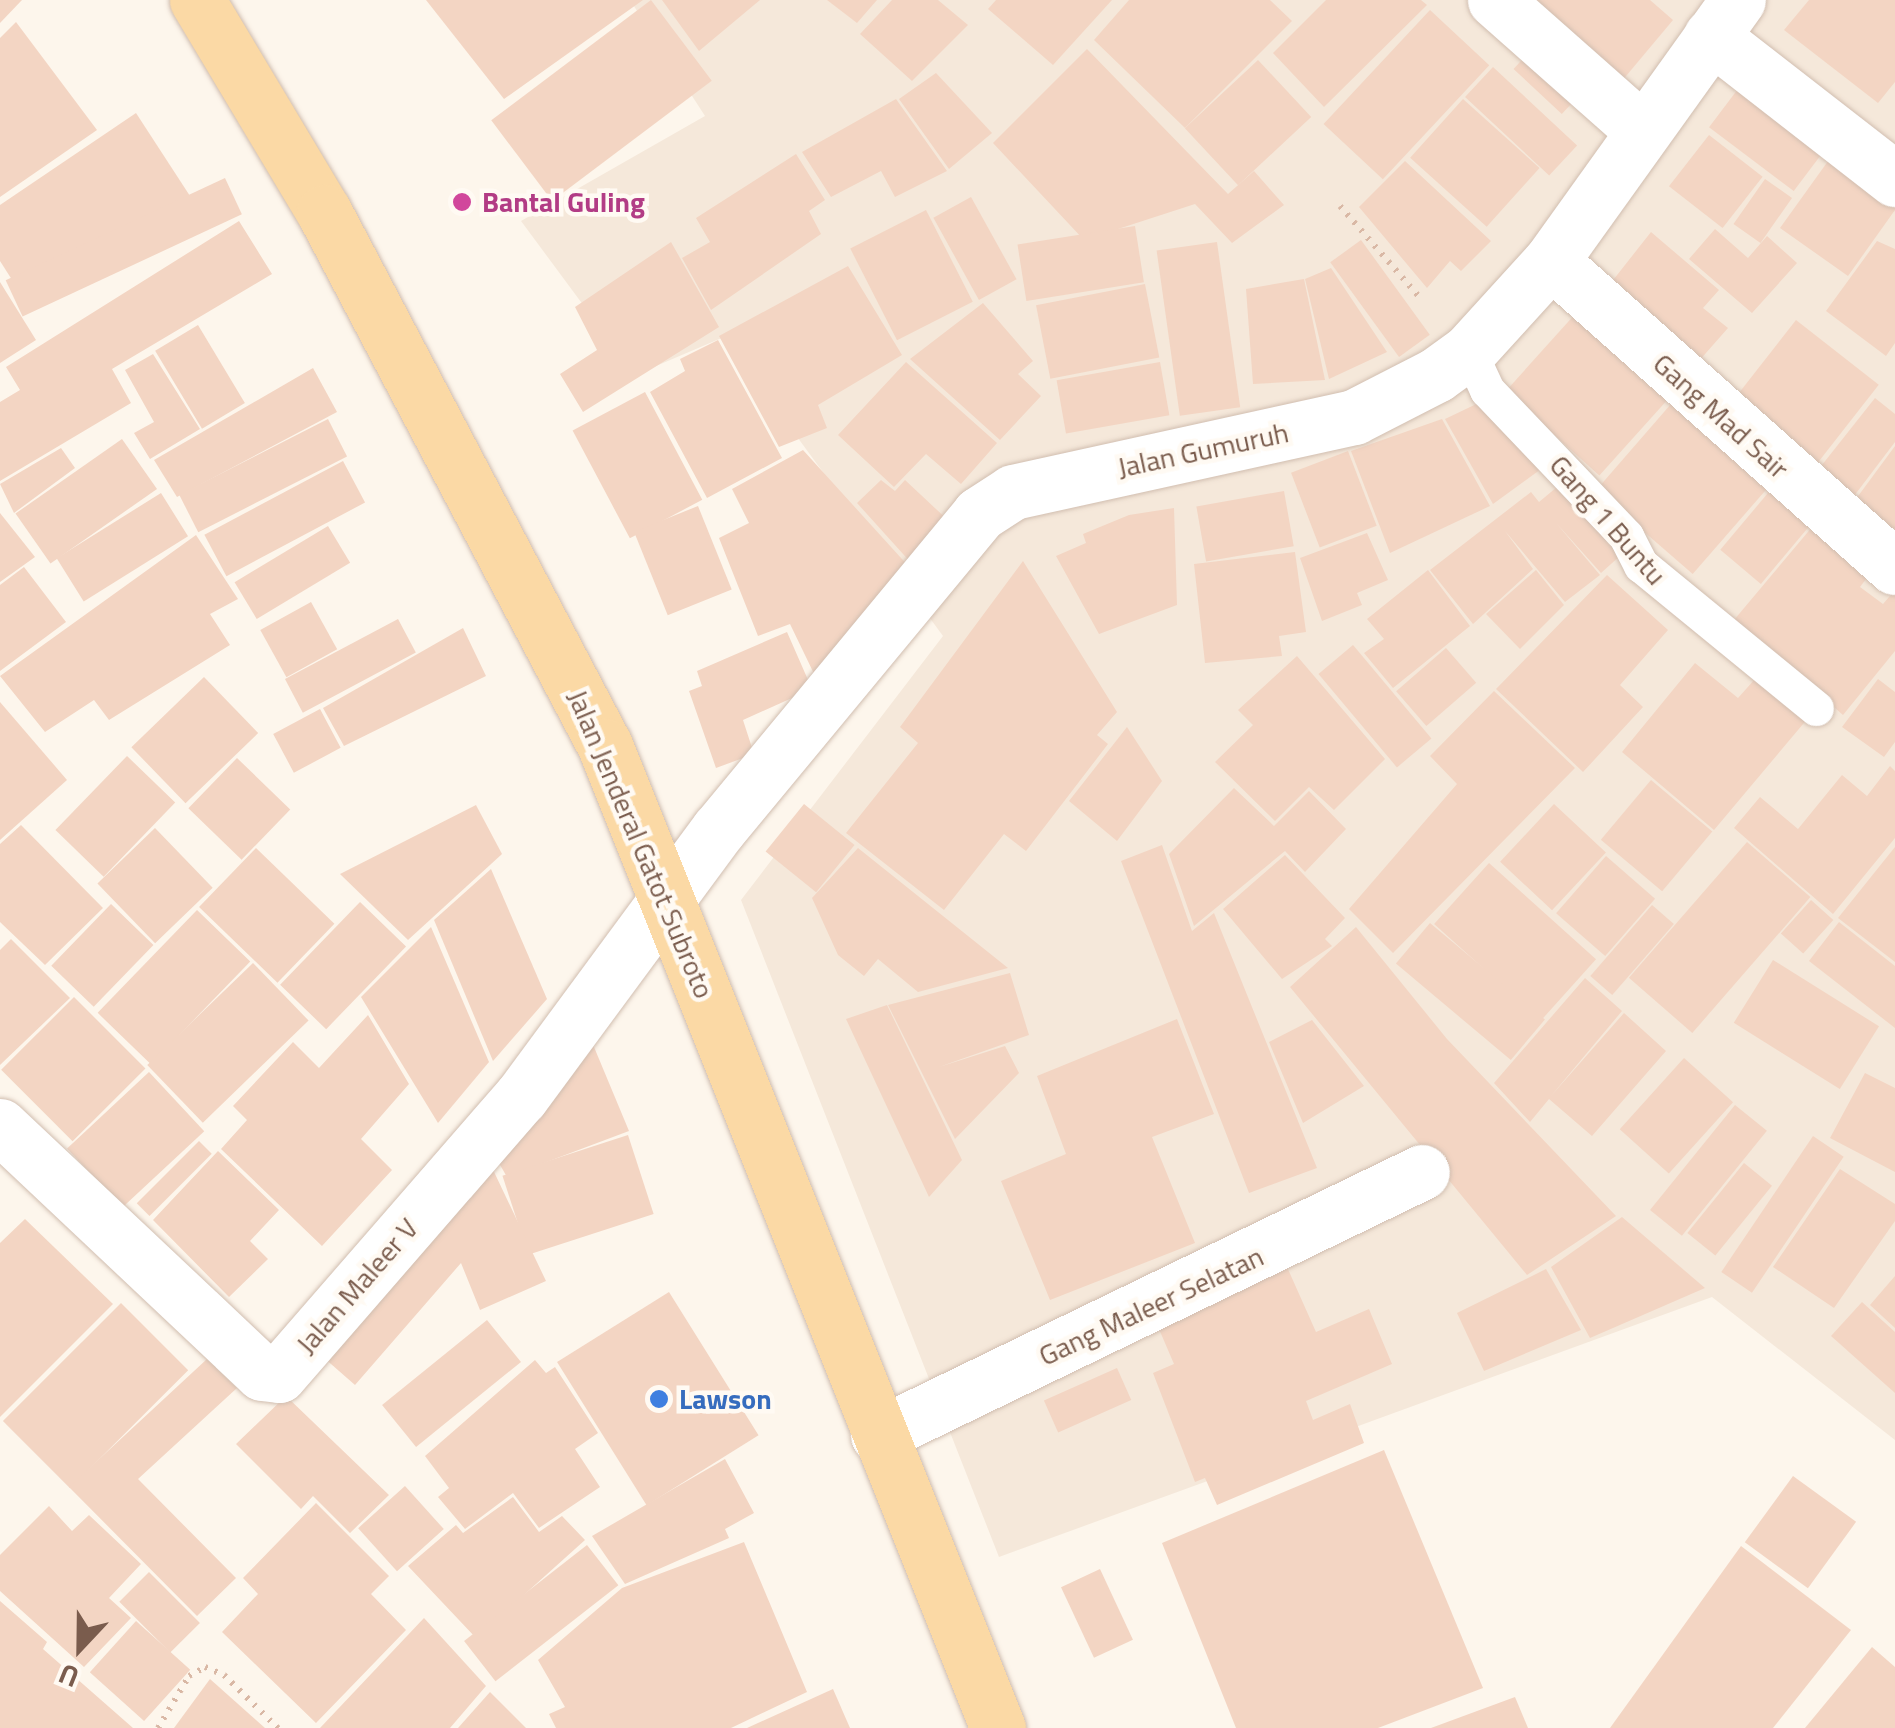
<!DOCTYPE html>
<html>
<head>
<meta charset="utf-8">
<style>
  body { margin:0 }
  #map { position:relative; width:1895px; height:1728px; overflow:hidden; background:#fdf6ec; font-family:"Titillium Web",sans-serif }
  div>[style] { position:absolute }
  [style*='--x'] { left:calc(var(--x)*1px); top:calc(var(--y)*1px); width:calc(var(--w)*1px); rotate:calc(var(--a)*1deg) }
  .residential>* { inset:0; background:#f5e8da }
  .building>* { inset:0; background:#f3d5c3; transform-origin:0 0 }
  .path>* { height:6px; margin-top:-3px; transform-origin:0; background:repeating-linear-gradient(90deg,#d9b8a5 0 2.5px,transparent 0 10.5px) }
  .roads { filter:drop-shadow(0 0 2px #d1beb0) drop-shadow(0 0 2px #d1beb0) }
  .service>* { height:35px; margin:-17.5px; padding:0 17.5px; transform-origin:17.5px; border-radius:17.5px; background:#fff }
  .minor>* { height:55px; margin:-27.5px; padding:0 27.5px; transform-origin:27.5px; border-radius:27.5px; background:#fff }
  .primary>* { height:55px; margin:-27.5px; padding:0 27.5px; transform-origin:27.5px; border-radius:27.5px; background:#fbd9a5 }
  .dots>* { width:28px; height:28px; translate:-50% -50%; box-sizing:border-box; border:5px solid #fffaf3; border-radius:50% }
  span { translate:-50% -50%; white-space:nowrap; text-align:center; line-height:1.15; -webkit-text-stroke:9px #fffaf3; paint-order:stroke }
  .hotel-label { font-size:28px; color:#b23c85; font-weight:700 }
  .left { translate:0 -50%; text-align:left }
  .street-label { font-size:28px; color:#7a5c4d }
  .shop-label { font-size:28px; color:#366cbe; font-weight:700 }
  .north { position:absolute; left:30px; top:1598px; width:100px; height:100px; -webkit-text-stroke:8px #fffaf3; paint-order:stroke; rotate:202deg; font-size:28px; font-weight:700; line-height:40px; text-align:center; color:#7a5c4d }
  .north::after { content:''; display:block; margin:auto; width:35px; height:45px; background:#7a5c4d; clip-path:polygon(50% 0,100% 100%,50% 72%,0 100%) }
</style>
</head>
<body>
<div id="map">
  <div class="residential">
    <div style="clip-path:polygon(630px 0,1895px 0,1895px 1440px,1712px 1297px,999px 1557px,741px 900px,943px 636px,724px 337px,635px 375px,521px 221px,705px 116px)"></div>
  </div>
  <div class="building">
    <div style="clip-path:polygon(0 0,22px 0,0 23px)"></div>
    <div style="clip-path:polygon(426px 0,643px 0,504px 99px)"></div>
    <div style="left:651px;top:0;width:101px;height:200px;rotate:53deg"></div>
    <div style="clip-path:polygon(662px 0,760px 0,699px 51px)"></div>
    <div style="clip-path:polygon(827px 0,877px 0,857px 23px)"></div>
    <div style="clip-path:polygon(892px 0,938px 0,968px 25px,912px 81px,860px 34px)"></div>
    <div style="clip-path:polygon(996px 0,1112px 0,1053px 65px,988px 9px)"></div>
    <div style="clip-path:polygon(1129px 0,1270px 0,1292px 21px,1185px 128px,1094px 40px)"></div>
    <div style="clip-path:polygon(1326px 0,1421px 0,1427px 5px,1324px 107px,1273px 53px)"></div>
    <div style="clip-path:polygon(1507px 0,1650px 0,1673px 20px,1611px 94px)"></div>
    <div style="clip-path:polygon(1809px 0,1895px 0,1895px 82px,1878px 103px,1784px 30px)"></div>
    <div style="left:1430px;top:10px;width:81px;height:156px;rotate:43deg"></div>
    <div style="clip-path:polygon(16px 22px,97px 130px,0 197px,0 38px)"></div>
    <div style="left:1534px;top:47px;width:66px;height:30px;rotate:43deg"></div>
    <div style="clip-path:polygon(1087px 49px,1228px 194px,1254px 171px,1284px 205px,1232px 243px,1195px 204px,1084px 240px,993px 143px)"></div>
    <div style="left:1258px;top:60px;width:78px;height:100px;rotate:47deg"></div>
    <div style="left:1493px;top:67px;width:115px;height:41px;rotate:43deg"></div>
    <div style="clip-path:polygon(936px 73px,992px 133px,949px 169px,899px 99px)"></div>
    <div style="left:1750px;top:73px;width:106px;height:68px;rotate:37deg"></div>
    <div style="clip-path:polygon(896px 99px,947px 171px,895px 197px,881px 171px,831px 197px,802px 152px)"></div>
    <div style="left:1463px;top:99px;width:103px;height:79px;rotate:42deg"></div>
    <div style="clip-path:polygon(136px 113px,190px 196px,23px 297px,0 261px,0 205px)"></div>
    <div style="left:1709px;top:135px;width:68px;height:65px;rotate:38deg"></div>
    <div style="clip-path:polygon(1836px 150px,1895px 192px,1895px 210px,1848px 276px,1780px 228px)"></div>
    <div style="clip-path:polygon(796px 154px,825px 200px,809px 211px,821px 234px,711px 310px,682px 258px,710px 242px,696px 218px)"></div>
    <div style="clip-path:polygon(1405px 161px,1491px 241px,1461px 271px,1450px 261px,1427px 288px,1359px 207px)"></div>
    <div style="left:225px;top:178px;width:40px;height:242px;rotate:65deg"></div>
    <div style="left:1765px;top:179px;width:33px;height:55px;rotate:35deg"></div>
    <div style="left:971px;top:197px;width:94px;height:43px;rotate:61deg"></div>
    <div style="left:926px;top:210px;width:103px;height:85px;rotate:63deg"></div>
    <div style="clip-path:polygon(239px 221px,272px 274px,112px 369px,131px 403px,0 481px,0 402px,20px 390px,6px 367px)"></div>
    <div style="left:1135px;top:226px;width:57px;height:119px;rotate:81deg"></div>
    <div style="clip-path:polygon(1715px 229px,1748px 258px,1767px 236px,1797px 263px,1752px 313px,1689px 259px)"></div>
    <div style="clip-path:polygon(1651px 232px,1719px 290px,1703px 308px,1728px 328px,1698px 362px,1610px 284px)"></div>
    <div style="left:1361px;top:240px;width:117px;height:38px;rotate:54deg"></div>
    <div style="clip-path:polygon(1877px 241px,1895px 249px,1895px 343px,1886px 356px,1826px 311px)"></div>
    <div style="clip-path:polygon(671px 242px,719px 327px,583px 412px,560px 374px,597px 350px,575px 307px)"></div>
    <div style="left:1217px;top:242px;width:167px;height:61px;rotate:82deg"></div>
    <div style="clip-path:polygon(848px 266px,902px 355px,818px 405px,827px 428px,779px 447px,719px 336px)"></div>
    <div style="clip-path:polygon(1331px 268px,1387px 352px,1329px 379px,1305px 279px)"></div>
    <div style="clip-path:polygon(1304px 279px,1325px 380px,1253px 384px,1246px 289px)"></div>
    <div style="clip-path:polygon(0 282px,36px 340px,0 363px)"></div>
    <div style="left:1145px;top:284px;width:75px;height:111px;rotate:79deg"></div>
    <div style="left:1586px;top:302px;width:126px;height:120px;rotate:42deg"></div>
    <div style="clip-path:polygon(983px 303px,1033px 361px,1018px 374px,1041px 396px,1000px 440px,910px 359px)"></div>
    <div style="left:1796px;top:320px;width:105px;height:100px;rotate:38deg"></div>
    <div style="left:198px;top:325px;width:91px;height:50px;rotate:59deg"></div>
    <div style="clip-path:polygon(718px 340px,782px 458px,707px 498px,650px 392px,685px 371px,680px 359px)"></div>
    <div style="clip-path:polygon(153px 354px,200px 429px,150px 459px,134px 433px,154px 422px,125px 370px)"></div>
    <div style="clip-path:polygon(906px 362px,997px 443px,961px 484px,926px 454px,894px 487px,838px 435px)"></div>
    <div style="left:1160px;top:362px;width:54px;height:105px;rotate:80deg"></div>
    <div style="clip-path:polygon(313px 368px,337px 412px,177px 497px,154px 460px)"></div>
    <div style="left:1684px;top:389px;width:128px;height:134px;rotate:41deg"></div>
    <div style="left:645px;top:392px;width:122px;height:82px;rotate:62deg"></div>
    <div style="clip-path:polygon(1489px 398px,1552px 461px,1493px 504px,1445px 419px)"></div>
    <div style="clip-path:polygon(1875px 398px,1895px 414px,1895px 442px,1851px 500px,1818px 470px)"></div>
    <div style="left:328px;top:419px;width:42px;height:167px;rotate:63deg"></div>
    <div style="clip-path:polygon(1442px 419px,1490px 506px,1390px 553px,1351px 451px)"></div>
    <div style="left:122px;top:439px;width:61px;height:130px;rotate:55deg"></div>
    <div style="clip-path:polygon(1895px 446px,1895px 539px,1853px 503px)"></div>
    <div style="clip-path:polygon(61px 448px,75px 468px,14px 513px,0 484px)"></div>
    <div style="clip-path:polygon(803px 450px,911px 569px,818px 682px,790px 624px,758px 636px,719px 538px,749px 523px,732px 489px)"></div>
    <div style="left:1348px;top:451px;width:80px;height:61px;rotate:69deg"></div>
    <div style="left:343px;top:461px;width:47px;height:157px;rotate:62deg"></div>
    <div style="clip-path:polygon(1569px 477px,1631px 546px,1601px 573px,1557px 524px,1600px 575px,1565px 602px,1505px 531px,1533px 569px,1473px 624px,1430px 570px,1531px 492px,1539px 502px)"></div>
    <div style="clip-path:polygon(881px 480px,895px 491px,905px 480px,952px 524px,913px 565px,857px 503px)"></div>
    <div style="left:1773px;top:487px;width:53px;height:82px;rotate:40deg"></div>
    <div style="left:1284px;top:491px;width:56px;height:89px;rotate:80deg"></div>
    <div style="left:161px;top:493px;width:51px;height:123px;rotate:58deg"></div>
    <div style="left:698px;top:506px;width:90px;height:69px;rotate:68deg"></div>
    <div style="clip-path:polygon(1174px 508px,1177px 605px,1099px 634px,1056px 556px,1086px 543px,1083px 534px,1129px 515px)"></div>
    <div style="clip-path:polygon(0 513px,35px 557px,0 582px)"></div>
    <div style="clip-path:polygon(1818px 520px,1875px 567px,1860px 587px,1883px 604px,1895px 590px,1895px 651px,1843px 715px,1734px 620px)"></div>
    <div style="left:328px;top:526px;width:43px;height:109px;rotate:59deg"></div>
    <div style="clip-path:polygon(1367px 533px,1388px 580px,1357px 593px,1362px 605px,1322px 621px,1300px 558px)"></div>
    <div style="clip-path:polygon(196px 535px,238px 599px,210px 614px,230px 645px,109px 720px,94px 700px,45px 732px,0 676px)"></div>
    <div style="clip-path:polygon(1295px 552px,1306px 632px,1279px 636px,1282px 656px,1205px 663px,1194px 564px)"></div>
    <div style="clip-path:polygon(1023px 561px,1117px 712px,1097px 735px,1108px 744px,1026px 851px,1004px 834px,944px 910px,846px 833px,918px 743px,900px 727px)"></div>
    <div style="clip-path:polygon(24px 567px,66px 622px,0 671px,0 585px)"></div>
    <div style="clip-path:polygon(1428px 570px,1470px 626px,1393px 688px,1364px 653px,1384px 639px,1367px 619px)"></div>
    <div style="clip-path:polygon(1536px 570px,1564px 605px,1520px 649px,1486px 614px)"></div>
    <div style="clip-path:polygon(1607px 575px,1668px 630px,1620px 685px,1643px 707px,1583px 772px,1496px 689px)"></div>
    <div style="left:311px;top:602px;width:54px;height:58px;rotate:61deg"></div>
    <div style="left:398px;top:619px;width:38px;height:128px;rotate:62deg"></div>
    <div style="clip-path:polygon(463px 628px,486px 676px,344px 746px,323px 708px)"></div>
    <div style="clip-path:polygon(787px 632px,812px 689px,743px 720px,754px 754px,716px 768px,689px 691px,702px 686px,697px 671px)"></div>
    <div style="left:1353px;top:645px;width:122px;height:45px;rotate:50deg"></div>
    <div style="left:1446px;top:648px;width:46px;height:66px;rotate:49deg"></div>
    <div style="clip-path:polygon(1297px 656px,1385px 759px,1334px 810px,1309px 787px,1275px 821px,1215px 762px,1253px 725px,1238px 710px)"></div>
    <div style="clip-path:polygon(1695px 663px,1738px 698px,1764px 669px,1814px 711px,1714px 830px,1622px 752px)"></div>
    <div style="left:204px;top:677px;width:78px;height:101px;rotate:46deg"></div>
    <div style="clip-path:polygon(1878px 679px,1895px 692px,1895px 742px,1884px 757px,1842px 727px)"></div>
    <div style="clip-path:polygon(1494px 691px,1575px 768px,1393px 953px,1349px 909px,1457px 784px,1430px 756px)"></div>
    <div style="clip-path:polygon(0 702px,67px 780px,0 840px)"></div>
    <div style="left:320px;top:709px;width:44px;height:53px;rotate:62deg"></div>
    <div style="clip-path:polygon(1127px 727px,1162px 781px,1117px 841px,1069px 801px)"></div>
    <div style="left:127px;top:756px;width:67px;height:103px;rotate:44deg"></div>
    <div style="left:237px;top:758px;width:74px;height:70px;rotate:44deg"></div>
    <div style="clip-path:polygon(1890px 766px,1895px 771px,1895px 838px,1833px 914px,1734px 828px,1760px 797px,1798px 829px,1842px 775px,1867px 796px)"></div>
    <div style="left:1651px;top:780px;width:80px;height:78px;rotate:40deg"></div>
    <div style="clip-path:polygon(1234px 788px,1274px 826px,1309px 791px,1346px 829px,1305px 872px,1285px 851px,1194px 926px,1169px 854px)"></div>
    <div style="left:804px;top:804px;width:65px;height:61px;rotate:39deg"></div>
    <div style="left:1554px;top:804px;width:71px;height:79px;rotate:43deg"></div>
    <div style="clip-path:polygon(476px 805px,502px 854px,408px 940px,340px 874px)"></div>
    <div style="clip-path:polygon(21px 825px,103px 908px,45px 965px,0 922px,0 844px)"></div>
    <div style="left:155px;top:828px;width:83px;height:80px;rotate:46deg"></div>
    <div style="left:1747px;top:842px;width:84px;height:180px;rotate:41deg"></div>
    <div style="clip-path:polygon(1162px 845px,1192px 931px,1214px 913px,1317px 1168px,1249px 1193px,1121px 861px)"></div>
    <div style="clip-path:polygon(1895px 847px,1895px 962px,1838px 918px)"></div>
    <div style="left:256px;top:848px;width:109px;height:82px;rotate:44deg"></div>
    <div style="clip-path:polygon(858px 848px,1008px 968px,918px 992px,878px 959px,864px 976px,838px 955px,812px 898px)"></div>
    <div style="clip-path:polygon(1285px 855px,1345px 918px,1325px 939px,1332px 946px,1282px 979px,1223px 909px)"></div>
    <div style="left:1606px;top:856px;width:65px;height:76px;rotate:41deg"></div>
    <div style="left:1489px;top:863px;width:144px;height:82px;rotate:42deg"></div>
    <div style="clip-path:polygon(491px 869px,547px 999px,493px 1061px,434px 920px)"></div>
    <div style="left:1811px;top:900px;width:30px;height:45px;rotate:42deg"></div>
    <div style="left:360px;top:902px;width:64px;height:115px;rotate:44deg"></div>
    <div style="left:111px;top:904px;width:59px;height:86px;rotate:44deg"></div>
    <div style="left:1652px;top:905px;width:29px;height:94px;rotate:41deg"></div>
    <div style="left:197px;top:910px;width:74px;height:143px;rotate:44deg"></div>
    <div style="clip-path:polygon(1839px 922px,1895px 966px,1895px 1028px,1809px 961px)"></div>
    <div style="left:1430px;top:923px;width:150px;height:53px;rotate:40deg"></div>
    <div style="clip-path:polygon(431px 927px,489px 1062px,438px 1123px,361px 997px)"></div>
    <div style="clip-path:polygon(1356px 927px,1447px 1039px,1616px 1216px,1527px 1275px,1290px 987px)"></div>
    <div style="clip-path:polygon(11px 939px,70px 998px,0 1065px,0 950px)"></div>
    <div style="left:1773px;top:960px;width:125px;height:74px;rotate:32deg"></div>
    <div style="left:253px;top:963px;width:80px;height:147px;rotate:46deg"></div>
    <div style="clip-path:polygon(1010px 973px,1029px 1035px,939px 1067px,1005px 1046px,1019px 1073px,955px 1139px,888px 1005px)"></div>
    <div style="clip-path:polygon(1585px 978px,1622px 1011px,1551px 1096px,1624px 1013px,1666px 1051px,1592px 1136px,1549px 1099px,1530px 1122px,1494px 1083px)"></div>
    <div style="left:74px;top:997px;width:101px;height:103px;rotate:45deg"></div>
    <div style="clip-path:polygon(887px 1005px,962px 1160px,929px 1197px,846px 1019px)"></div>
    <div style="clip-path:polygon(368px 1015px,409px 1084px,361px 1139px,392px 1170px,322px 1246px,221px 1149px,247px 1120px,233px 1106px,293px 1042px,319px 1068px)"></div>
    <div style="clip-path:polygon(1177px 1019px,1214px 1114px,1152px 1137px,1195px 1243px,1050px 1300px,1001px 1181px,1066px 1154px,1037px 1076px)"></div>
    <div style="clip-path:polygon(1312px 1020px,1364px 1086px,1303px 1123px,1269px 1042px)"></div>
    <div style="clip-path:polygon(589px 1035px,629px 1131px,507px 1177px,488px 1144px)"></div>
    <div style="left:1684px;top:1058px;width:66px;height:96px;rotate:42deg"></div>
    <div style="left:149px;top:1072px;width:81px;height:112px;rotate:47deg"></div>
    <div style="clip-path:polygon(1865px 1073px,1895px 1088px,1895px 1172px,1830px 1138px)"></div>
    <div style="left:1735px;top:1105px;width:41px;height:135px;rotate:39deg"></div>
    <div style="left:628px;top:1135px;width:83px;height:132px;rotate:72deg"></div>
    <div style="left:1813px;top:1136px;width:37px;height:164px;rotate:34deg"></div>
    <div style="left:199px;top:1141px;width:18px;height:88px;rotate:45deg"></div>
    <div style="clip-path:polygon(218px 1151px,279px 1210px,250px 1241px,268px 1259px,229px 1297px,153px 1220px)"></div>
    <div style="clip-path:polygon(486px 1155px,546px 1281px,480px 1310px,461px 1263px,355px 1385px,315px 1350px)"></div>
    <div style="left:1744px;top:1163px;width:36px;height:90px;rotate:39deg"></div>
    <div style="clip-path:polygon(1840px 1169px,1895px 1204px,1895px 1221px,1834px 1308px,1773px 1267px)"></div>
    <div style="clip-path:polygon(1622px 1217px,1705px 1288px,1590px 1338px,1551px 1267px)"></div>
    <div style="clip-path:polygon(25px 1219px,113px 1304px,0 1417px,0 1243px)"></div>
    <div style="clip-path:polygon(1283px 1258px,1316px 1332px,1369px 1309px,1392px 1364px,1306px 1401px,1313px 1420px,1350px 1404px,1364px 1443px,1217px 1505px,1205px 1478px,1195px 1482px,1153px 1373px,1174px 1364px,1153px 1315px)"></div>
    <div style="clip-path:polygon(1546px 1269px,1581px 1330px,1484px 1371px,1457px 1313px)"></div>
    <div style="clip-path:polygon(1895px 1276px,1895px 1328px,1870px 1305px)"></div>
    <div style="left:669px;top:1292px;width:169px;height:132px;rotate:58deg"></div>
    <div style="clip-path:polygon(1862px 1302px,1895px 1332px,1895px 1393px,1831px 1336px)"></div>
    <div style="left:121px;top:1303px;width:95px;height:167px;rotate:45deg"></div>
    <div style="left:487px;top:1320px;width:54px;height:135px;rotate:51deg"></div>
    <div style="clip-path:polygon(207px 1359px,237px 1388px,138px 1479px,236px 1578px,197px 1616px,69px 1487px)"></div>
    <div style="clip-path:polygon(535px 1360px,546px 1373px,555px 1367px,598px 1433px,575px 1449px,600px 1487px,539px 1528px,513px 1493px,465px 1529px,438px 1497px,449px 1488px,425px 1456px)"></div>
    <div style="left:1117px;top:1368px;width:35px;height:80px;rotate:66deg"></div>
    <div style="clip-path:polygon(286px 1396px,389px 1495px,350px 1533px,313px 1496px,301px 1509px,236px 1444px)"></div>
    <div style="clip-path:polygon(1384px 1450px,1483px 1688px,1378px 1728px,1236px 1728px,1162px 1543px)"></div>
    <div style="clip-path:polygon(725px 1459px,754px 1513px,725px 1529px,729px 1538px,625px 1584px,592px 1536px)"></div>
    <div style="left:1793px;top:1476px;width:78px;height:82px;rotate:36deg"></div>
    <div style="left:405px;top:1486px;width:58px;height:63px;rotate:48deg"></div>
    <div style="clip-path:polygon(513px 1497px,539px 1532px,562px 1516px,585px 1540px,476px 1638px,408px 1566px,456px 1525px,463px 1533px)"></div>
    <div style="clip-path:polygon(316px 1503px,389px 1576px,371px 1594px,406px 1630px,316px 1723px,222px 1632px,258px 1594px,243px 1578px)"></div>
    <div style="clip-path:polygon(49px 1506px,72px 1531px,89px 1515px,141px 1564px,109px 1598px,131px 1618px,84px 1667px,0 1591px,0 1555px)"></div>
    <div style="clip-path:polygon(744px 1542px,807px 1692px,731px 1728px,556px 1728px,549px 1714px,565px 1707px,538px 1660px,622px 1588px)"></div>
    <div style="left:587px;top:1545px;width:51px;height:156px;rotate:52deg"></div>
    <div style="clip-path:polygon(1741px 1546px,1851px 1630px,1773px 1728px,1610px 1728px)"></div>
    <div style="left:1100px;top:1569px;width:78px;height:43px;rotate:65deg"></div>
    <div style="left:149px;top:1572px;width:72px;height:42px;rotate:45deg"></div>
    <div style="clip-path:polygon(0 1601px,47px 1642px,43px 1649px,133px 1728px,0 1728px)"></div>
    <div style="clip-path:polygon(424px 1618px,486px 1686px,450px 1728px,320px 1728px)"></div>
    <div style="left:136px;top:1621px;width:73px;height:69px;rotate:42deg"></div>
    <div style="clip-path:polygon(1872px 1647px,1895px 1667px,1895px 1728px,1805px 1728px)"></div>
    <div style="clip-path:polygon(210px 1679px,265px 1728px,174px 1728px)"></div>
    <div style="clip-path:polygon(833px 1689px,850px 1728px,747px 1728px)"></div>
    <div style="clip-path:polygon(490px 1692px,526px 1728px,458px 1728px)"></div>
    <div style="clip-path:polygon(1515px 1697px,1528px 1728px,1431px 1728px)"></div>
  </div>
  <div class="path">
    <div style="--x:1340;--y:206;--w:123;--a:48.9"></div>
    <div style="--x:158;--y:1728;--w:61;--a:-59.2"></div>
    <div style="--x:189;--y:1676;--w:18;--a:-29"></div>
    <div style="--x:205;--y:1667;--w:21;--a:23"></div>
    <div style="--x:224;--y:1675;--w:76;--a:44.5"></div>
  </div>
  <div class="roads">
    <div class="service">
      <div style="--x:1469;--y:351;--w:43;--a:65.2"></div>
      <div style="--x:1487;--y:390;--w:202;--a:46.4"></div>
      <div style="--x:1626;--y:536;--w:33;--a:63"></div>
      <div style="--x:1641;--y:565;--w:226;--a:39.3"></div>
    </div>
    <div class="minor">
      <div style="--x:1495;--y:0;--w:195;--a:41.5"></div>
      <div style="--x:1711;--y:36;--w:233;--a:37.9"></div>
      <div style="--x:1551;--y:261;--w:460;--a:41.7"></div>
      <div style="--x:0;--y:1126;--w:360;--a:43.3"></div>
      <div style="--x:262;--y:1373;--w:17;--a:7"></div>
      <div style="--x:279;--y:1375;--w:369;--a:-49"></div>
      <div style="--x:521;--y:1097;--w:332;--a:-53.6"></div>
      <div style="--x:718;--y:830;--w:410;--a:-50.4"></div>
      <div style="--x:979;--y:514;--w:40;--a:-32.9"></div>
      <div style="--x:1013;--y:492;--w:349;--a:-12.4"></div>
      <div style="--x:1354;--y:417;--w:92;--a:-27.1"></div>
      <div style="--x:1436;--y:375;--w:41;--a:-36"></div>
      <div style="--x:1469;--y:351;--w:122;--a:-47.7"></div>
      <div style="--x:1551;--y:261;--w:321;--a:-54.4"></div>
      <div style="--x:878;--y:1435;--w:604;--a:-25.8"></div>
    </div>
    <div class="primary">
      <div style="--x:197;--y:0;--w:247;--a:59.1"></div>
      <div style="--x:324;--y:212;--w:603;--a:62.25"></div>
      <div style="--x:605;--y:746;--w:1058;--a:68.19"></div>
    </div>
  </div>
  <div class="dots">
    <div style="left:462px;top:202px;background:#d1479c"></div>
    <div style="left:659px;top:1399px;background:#3f7fe0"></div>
  </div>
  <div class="hotel-label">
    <span class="left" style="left:482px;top:202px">Bantal Guling</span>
  </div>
  <div class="street-label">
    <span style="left:1721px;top:416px;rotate:42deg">Gang Mad Sair</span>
    <span style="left:1203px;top:450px;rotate:-12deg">Jalan Gumuruh</span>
    <span style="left:1608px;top:520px;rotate:49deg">Gang 1 Buntu</span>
    <span style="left:641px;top:844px;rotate:67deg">Jalan Jenderal Gatot Subroto</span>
    <span style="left:357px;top:1286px;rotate:-49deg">Jalan Maleer V</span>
    <span style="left:1151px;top:1306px;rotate:-25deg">Gang Maleer Selatan</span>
  </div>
  <div class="shop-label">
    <span class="left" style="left:679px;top:1399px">Lawson</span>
  </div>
  <div class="north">U</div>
</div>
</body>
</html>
